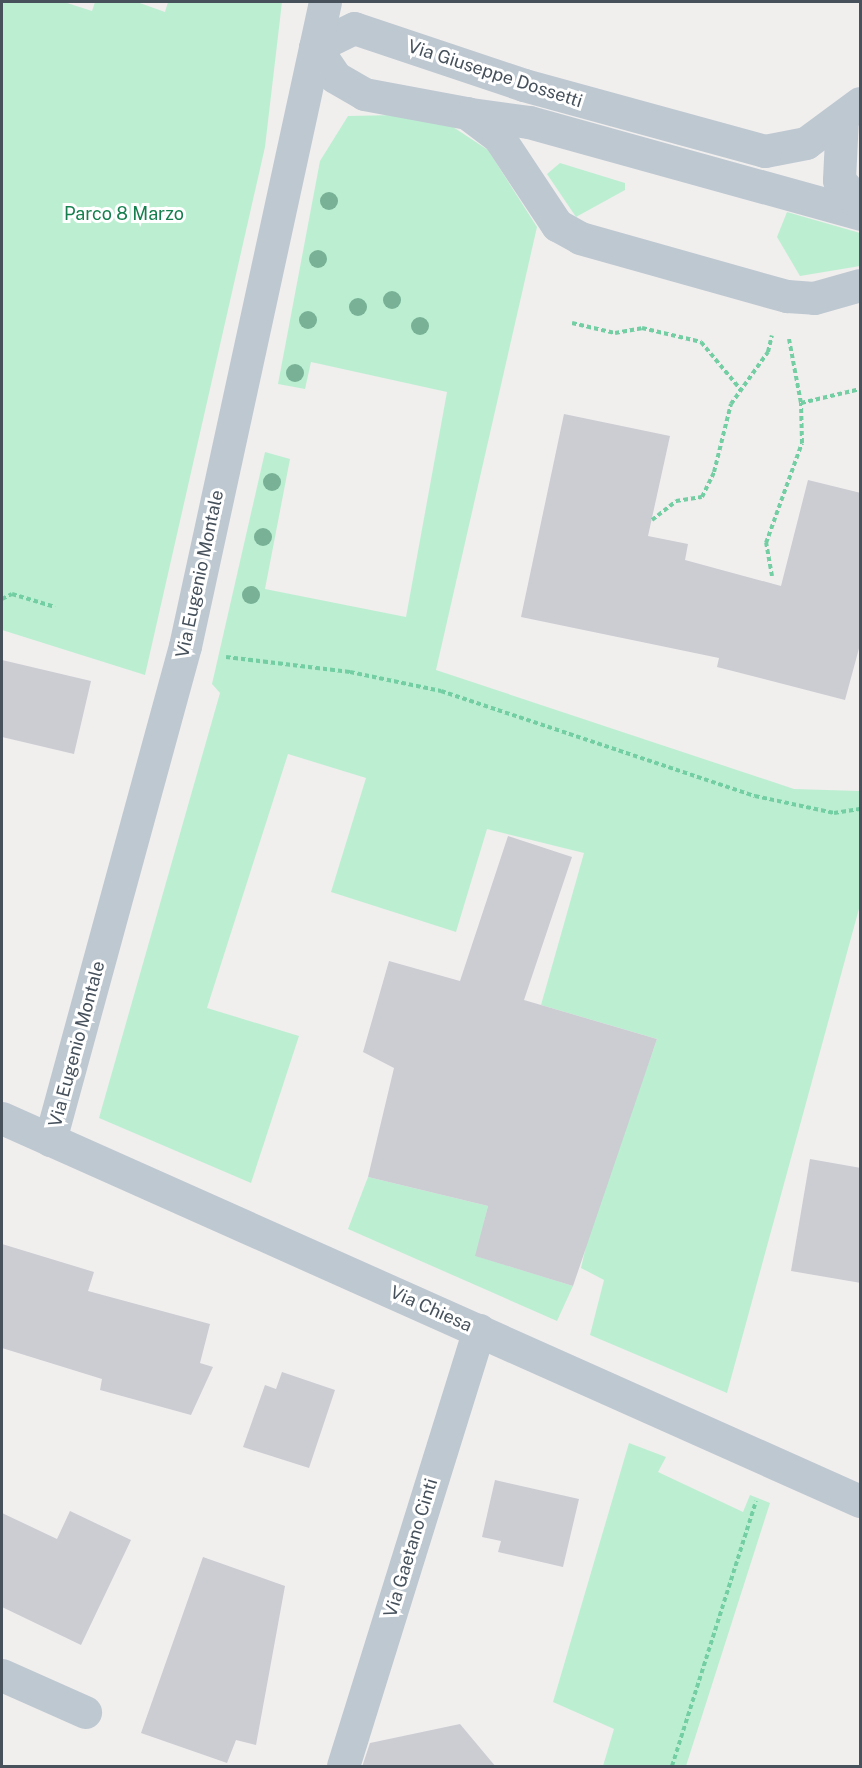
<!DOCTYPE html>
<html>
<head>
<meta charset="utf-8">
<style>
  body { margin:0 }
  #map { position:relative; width:862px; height:1768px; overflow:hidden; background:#f1eeee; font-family:"Public Sans",sans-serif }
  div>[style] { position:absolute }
  .green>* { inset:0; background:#bcefd2 }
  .building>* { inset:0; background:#cbcdd3 }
  .path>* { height:4px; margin-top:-2px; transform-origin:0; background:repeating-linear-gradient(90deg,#73cea4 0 4.5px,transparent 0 7.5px) }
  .minor>* { height:33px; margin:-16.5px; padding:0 16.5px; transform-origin:16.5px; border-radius:16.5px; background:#bec8d1 }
  .trees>* { width:18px; height:18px; margin:-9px; border-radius:50%; background:#78b196 }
  span { translate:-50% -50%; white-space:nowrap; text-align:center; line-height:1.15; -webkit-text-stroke:6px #fff; paint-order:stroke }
  .street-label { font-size:18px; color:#46515c }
  .park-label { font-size:18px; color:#157f4e }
  .frame { position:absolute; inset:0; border:3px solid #46515c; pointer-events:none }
</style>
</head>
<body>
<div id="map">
  <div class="green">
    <i style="clip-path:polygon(2px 2px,64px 2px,92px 11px,95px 2px,137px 2px,165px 12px,168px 2px,282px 2px,265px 147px,145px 675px,2px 630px)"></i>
    <i style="clip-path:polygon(397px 115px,453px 127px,488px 150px,537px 227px,436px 670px,794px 789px,860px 791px,860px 905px,727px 1393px,590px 1335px,604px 1280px,581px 1268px,589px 1233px,657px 1039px,541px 1005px,584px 853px,487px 829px,456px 932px,331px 892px,366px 778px,288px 754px,207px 1008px,299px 1036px,251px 1183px,99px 1118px,220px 693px,212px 684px,265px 452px,290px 459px,265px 589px,406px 617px,447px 392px,311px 362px,305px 389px,278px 384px,320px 161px,348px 116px)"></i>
    <i style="clip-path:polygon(560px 163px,625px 183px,625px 190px,576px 217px,547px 174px)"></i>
    <i style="clip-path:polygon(787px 212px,860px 233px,860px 266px,800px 276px,777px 237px)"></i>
    <i style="clip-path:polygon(368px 1177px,488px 1206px,476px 1256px,573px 1286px,557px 1321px,348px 1229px)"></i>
    <i style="clip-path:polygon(629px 1443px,666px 1457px,658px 1472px,743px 1512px,750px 1495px,770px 1503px,686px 1766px,603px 1766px,614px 1729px,553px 1702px)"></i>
  </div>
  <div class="building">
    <i style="clip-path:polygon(564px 414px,670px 436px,648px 536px,688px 544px,685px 560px,781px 586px,808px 480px,861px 493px,861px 641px,845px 700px,717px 667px,719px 658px,521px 617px)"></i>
    <i style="clip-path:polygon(2px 660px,91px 681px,74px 754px,2px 737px)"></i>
    <i style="clip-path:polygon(508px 836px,572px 857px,524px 1000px,657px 1039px,573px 1286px,475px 1256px,488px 1206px,368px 1177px,394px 1068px,363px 1052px,389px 961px,460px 981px)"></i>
    <i style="clip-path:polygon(810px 1159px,861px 1168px,861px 1283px,791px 1271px)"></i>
    <i style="clip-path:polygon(2px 1244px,94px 1272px,88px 1291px,210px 1324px,200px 1363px,213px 1367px,191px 1415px,100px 1390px,102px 1379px,2px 1348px)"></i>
    <i style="clip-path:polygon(282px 1372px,335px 1390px,309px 1468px,243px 1447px,265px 1385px,276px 1389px)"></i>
    <i style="clip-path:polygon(495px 1480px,579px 1499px,563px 1567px,498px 1552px,501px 1541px,482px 1537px)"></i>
    <i style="clip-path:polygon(70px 1511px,131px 1540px,81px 1645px,2px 1607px,2px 1513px,57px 1539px)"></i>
    <i style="clip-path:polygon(203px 1557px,285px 1586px,256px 1745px,236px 1740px,227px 1763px,141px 1733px)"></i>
    <i style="clip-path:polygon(460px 1724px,496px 1767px,362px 1767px,370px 1743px)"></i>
  </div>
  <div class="path">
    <i style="left:572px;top:323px;width:44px;rotate:13.1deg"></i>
    <i style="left:615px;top:333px;width:27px;rotate:-10deg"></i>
    <i style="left:642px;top:328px;width:61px;rotate:13.3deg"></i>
    <i style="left:701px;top:342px;width:62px;rotate:50.2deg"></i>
    <i style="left:789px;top:339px;width:65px;rotate:79.4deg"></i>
    <i style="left:801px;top:403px;width:61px;rotate:-13.3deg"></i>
    <i style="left:652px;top:520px;width:31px;rotate:-38deg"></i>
    <i style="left:676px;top:501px;width:26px;rotate:-9deg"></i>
    <i style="left:702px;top:497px;width:28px;rotate:-64deg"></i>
    <i style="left:714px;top:472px;width:70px;rotate:-76deg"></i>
    <i style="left:731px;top:404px;width:64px;rotate:-54.6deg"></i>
    <i style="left:768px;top:352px;width:17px;rotate:-77deg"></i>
    <i style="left:772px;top:576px;width:34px;rotate:-100deg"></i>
    <i style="left:766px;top:543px;width:106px;rotate:-70.2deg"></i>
    <i style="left:802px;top:443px;width:40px;rotate:-91.4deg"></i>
    <i style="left:2px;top:599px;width:11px;rotate:-27deg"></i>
    <i style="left:12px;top:594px;width:45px;rotate:16.8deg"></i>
    <i style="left:226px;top:657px;width:125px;rotate:6.9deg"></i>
    <i style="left:350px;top:672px;width:93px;rotate:11.8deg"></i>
    <i style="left:441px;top:691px;width:331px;rotate:18.5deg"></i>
    <i style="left:755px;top:796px;width:81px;rotate:12.1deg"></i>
    <i style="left:834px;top:813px;width:26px;rotate:-9deg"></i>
    <i style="left:672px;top:1766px;width:278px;rotate:-72.4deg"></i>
  </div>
  <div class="minor">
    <i style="left:860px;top:103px;width:67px;rotate:143.5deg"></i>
    <i style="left:806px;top:143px;width:42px;rotate:169deg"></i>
    <i style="left:765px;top:151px;width:250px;rotate:-164.7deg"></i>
    <i style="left:524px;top:85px;width:179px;rotate:-161.5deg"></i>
    <i style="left:354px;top:28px;width:43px;rotate:154deg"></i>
    <i style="left:315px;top:47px;width:36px;rotate:56deg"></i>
    <i style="left:335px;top:77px;width:34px;rotate:30deg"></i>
    <i style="left:364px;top:94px;width:105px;rotate:10.5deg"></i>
    <i style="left:467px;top:113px;width:39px;rotate:37deg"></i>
    <i style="left:498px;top:136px;width:107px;rotate:56.5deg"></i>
    <i style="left:557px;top:225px;width:26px;rotate:29deg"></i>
    <i style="left:580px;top:238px;width:215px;rotate:15.7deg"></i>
    <i style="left:787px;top:296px;width:27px;rotate:4deg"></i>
    <i style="left:814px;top:298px;width:48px;rotate:-15.8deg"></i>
    <i style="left:471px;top:114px;width:59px;rotate:7.9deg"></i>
    <i style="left:529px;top:122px;width:344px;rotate:15.5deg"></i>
    <i style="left:842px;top:118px;width:62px;rotate:92.8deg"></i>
    <i style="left:839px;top:180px;width:32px;rotate:49deg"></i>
    <i style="left:2px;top:1118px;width:940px;rotate:24.06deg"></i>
    <i style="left:50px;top:1140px;width:512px;rotate:-74.72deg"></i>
    <i style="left:185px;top:646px;width:659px;rotate:-77.74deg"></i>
    <i style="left:2px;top:1675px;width:91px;rotate:24deg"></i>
    <i style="left:343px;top:1766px;width:457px;rotate:-72.7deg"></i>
  </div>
  <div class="trees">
    <i style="left:329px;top:201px"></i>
    <i style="left:318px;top:259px"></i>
    <i style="left:392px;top:300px"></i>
    <i style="left:358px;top:307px"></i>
    <i style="left:308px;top:320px"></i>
    <i style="left:420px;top:326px"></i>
    <i style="left:295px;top:373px"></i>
    <i style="left:272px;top:482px"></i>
    <i style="left:263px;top:537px"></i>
    <i style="left:251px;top:595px"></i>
  </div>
  <div class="street-label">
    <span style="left:495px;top:74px;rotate:18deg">Via Giuseppe Dossetti</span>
    <span style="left:200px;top:574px;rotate:-78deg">Via Eugenio Montale</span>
    <span style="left:77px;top:1044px;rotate:-75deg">Via Eugenio Montale</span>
    <span style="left:431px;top:1309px;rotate:24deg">Via Chiesa</span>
    <span style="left:411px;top:1548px;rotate:-73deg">Via Gaetano Cinti</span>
  </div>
  <div class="park-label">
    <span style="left:124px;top:214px">Parco 8 Marzo</span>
  </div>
  <div class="frame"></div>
</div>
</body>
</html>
